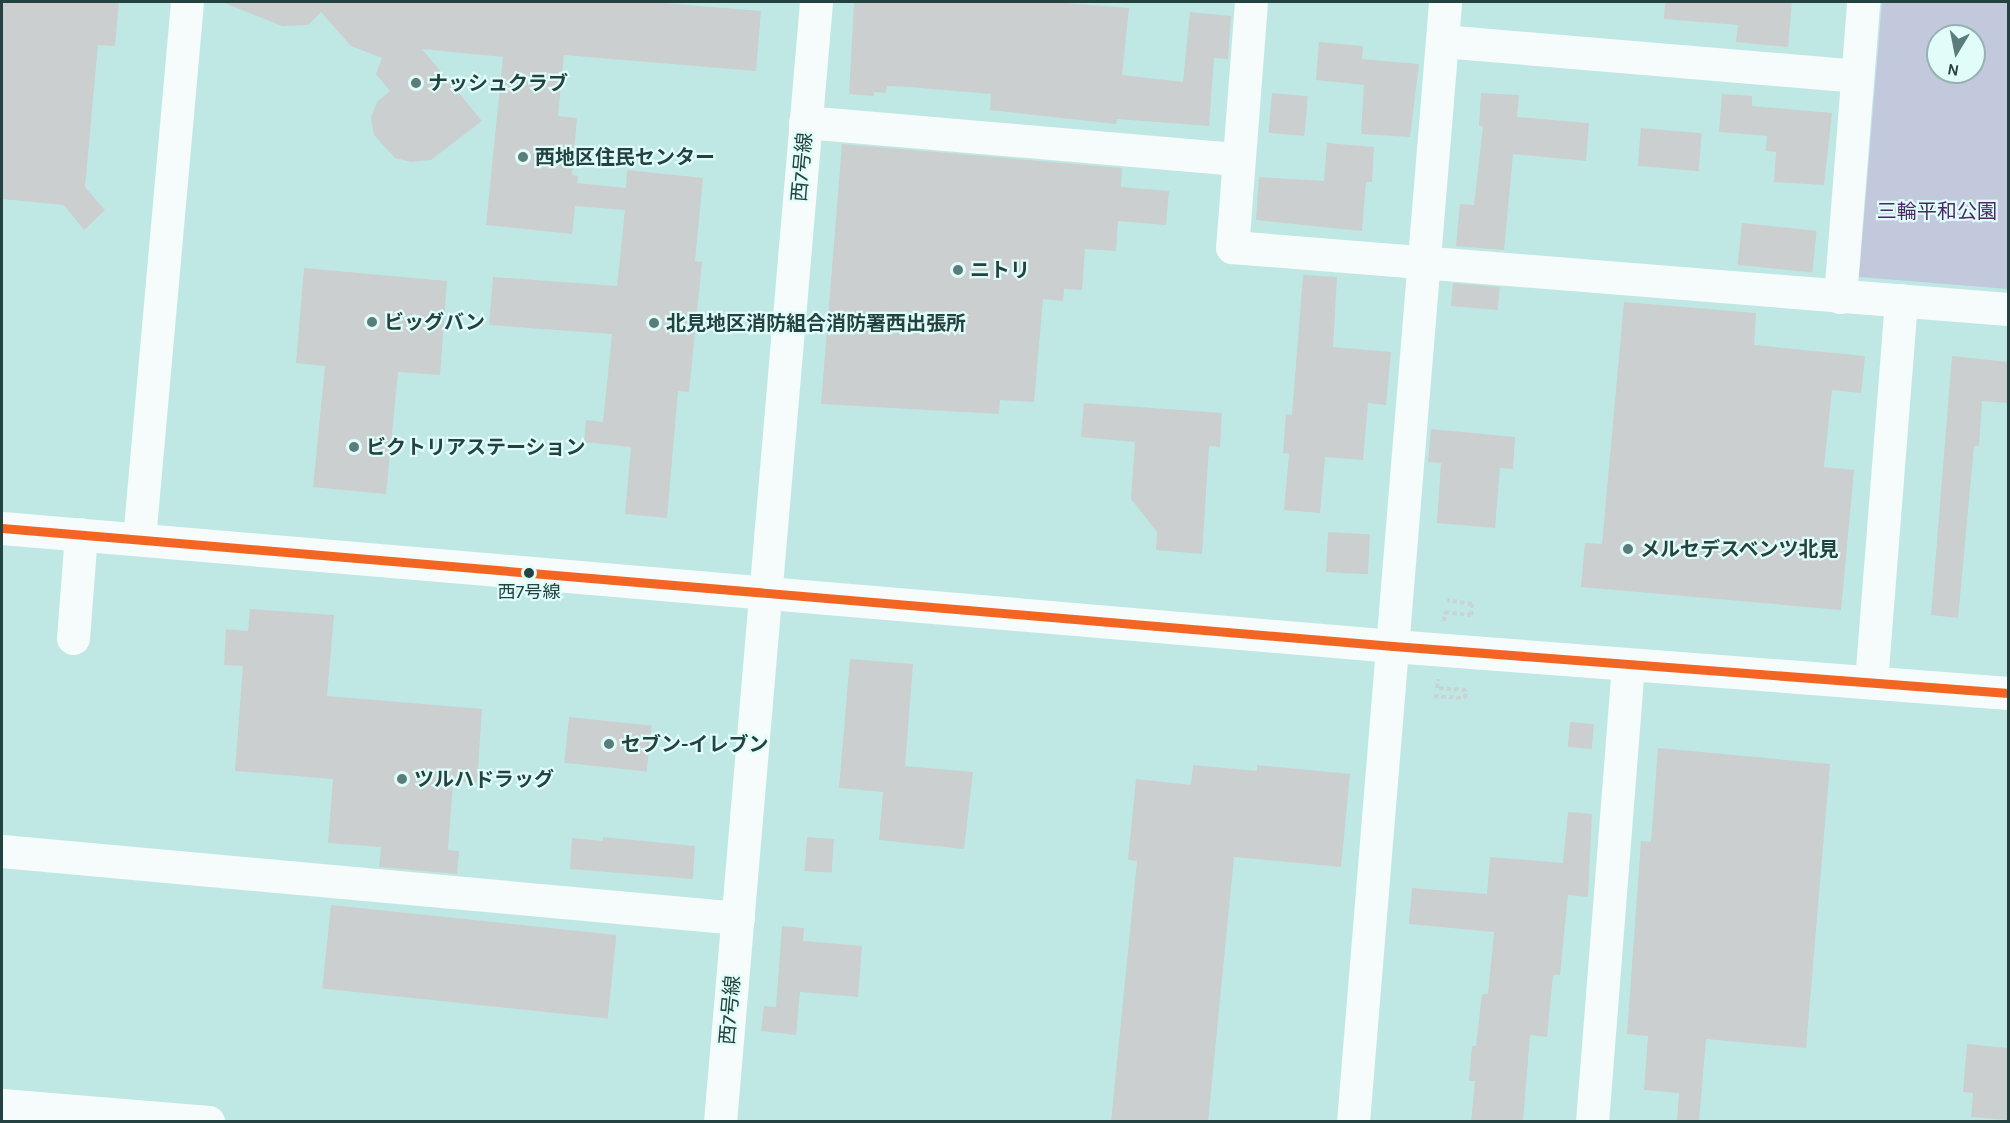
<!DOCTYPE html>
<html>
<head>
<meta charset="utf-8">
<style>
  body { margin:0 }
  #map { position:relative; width:2010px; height:1123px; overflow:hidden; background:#bfe8e5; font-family:Karla,"Noto Sans JP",sans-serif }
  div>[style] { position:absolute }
  .green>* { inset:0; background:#c3c9dd }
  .building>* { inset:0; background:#cbcfcf; transform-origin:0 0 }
  .path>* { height:4px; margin-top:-2px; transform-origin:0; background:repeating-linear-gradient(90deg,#c8d4d2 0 4.5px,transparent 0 7.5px) }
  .minor>* { height:33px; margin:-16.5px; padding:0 16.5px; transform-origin:16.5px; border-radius:16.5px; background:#f5fcfb }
  .highway>* { height:33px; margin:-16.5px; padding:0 16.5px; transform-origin:16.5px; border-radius:16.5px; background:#f5fcfb }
  .bus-1>* { height:9px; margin:-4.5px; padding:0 4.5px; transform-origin:4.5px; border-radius:4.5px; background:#f26522 }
  .dots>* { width:16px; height:16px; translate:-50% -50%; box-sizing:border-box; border:3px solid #e0fdfa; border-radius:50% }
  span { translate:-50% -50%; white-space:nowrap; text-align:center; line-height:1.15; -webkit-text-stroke:4.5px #e0fdfa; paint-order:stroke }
  .bus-label { font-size:18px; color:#234240 }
  .poi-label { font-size:20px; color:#234240; font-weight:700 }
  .left { translate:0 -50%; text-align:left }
  .street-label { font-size:20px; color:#234240 }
  .park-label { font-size:20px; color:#4f2468 }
  .frame { position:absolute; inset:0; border:3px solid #234240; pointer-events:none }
  .north { position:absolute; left:1926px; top:24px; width:60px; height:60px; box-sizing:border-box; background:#e0fdfa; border:2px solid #94b2b0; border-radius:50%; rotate:190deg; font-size:16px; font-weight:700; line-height:24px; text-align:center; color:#234240 }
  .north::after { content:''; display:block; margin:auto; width:21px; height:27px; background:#5a7c7a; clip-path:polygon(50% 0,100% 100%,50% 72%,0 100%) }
</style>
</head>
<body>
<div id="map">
  <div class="green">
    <i style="clip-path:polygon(evenodd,1882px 2px,2008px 2px,2008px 289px,1859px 277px,1882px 2px,1938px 36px,1974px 36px,1974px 72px,1938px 72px,1938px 36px)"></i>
  </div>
  <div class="building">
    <i style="clip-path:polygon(2px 2px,119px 2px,115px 46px,98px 45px,85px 187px,105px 210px,84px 230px,64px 205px,2px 199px)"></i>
    <i style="clip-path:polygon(222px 2px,651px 2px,761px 11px,756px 71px,564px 55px,558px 116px,577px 118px,572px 175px,578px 176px,577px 183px,626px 188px,627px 170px,703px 178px,695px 261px,702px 262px,689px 392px,678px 391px,667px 518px,625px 514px,631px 447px,584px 442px,586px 420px,603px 422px,612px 334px,489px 325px,493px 277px,617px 286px,625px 210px,575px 206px,572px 234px,486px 225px,503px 57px,422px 49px,482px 121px,431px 160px,411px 162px,395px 158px,374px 135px,371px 118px,377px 102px,390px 91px,376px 74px,382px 58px,351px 46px,321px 12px,308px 25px,282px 26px)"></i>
    <i style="clip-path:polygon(854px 2px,1053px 2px,1129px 8px,1122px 75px,1183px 82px,1190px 12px,1231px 16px,1228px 59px,1214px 58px,1209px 126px,1117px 119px,1116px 124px,990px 110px,991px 94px,909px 87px,887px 86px,886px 93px,874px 92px,874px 96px,849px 94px)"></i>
    <i style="clip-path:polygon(1665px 2px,1792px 2px,1788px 47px,1736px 42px,1738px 25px,1664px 19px)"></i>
    <i style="clip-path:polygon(1319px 42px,1363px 46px,1362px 59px,1419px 64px,1410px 137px,1361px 134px,1364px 85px,1316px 80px)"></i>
    <i style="left:1272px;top:93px;width:36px;height:40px;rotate:5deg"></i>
    <i style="clip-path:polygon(1481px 93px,1519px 95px,1517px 117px,1589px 123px,1586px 161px,1513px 154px,1504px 250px,1456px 246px,1460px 204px,1474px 205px,1483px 126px,1479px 126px)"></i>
    <i style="clip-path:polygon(1722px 94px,1752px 96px,1752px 106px,1832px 113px,1824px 185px,1774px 182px,1776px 152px,1766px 151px,1767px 136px,1719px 132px)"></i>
    <i style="left:1641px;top:128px;width:61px;height:38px;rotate:5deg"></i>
    <i style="clip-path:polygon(1327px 143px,1374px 147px,1372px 182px,1366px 182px,1362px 231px,1256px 220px,1259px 177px,1324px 181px)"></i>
    <i style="clip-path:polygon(842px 144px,1122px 168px,1121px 187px,1169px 191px,1166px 225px,1118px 221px,1116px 251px,1085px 249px,1082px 290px,1064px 289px,1063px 301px,1043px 299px,1034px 402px,1000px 400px,999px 414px,821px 404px)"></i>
    <i style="left:1742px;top:223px;width:75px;height:42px;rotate:6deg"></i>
    <i style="clip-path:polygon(304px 268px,447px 281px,440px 375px,398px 372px,386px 494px,313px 487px,325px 366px,296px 363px)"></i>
    <i style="clip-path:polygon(1303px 275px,1337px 277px,1333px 347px,1391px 352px,1386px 405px,1368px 403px,1363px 460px,1325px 457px,1320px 513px,1284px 510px,1289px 454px,1283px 453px,1286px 414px,1292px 415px)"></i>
    <i style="left:1453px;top:283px;width:47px;height:23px;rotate:5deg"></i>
    <i style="clip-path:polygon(1624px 302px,1756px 313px,1754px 345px,1865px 356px,1861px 393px,1832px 390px,1824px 467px,1854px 470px,1841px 610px,1581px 587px,1585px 543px,1602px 544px)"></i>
    <i style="clip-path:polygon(1952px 356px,2008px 362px,2008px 403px,1982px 401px,1979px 446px,1974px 446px,1958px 618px,1931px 615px)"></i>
    <i style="clip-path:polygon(1084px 403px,1222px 413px,1220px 447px,1209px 446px,1202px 554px,1156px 550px,1157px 532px,1131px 499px,1135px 442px,1081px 437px)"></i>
    <i style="clip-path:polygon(1431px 429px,1515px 437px,1513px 469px,1500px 468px,1495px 528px,1437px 523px,1441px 463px,1428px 462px)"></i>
    <i style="left:1328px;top:532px;width:42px;height:40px;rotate:3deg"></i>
    <i style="clip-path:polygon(250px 609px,334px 615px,327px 696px,482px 709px,477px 783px,453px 781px,448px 850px,459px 851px,457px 874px,379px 867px,381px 847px,328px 843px,333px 779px,235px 771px,243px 666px,224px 665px,226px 629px,248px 631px)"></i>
    <i style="clip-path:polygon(850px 659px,913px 664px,905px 766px,973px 772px,964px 849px,879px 840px,883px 792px,839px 788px)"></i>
    <i style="left:569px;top:717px;width:83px;height:46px;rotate:6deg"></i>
    <i style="left:1570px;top:722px;width:24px;height:25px;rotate:5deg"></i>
    <i style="clip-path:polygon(1658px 748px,1830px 764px,1806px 1048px,1706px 1039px,1699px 1122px,1677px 1122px,1679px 1093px,1644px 1090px,1648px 1036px,1627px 1034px,1641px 841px,1651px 842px)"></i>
    <i style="clip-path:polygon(1193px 765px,1257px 771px,1257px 765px,1350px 774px,1341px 867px,1234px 857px,1208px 1122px,1111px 1122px,1137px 861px,1128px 860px,1136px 779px,1191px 785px)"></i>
    <i style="clip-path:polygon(1568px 812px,1592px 814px,1588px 897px,1568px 895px,1560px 975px,1553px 975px,1547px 1037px,1530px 1035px,1523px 1122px,1471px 1122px,1475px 1081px,1469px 1081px,1472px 1046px,1476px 1046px,1482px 994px,1488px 994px,1494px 932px,1409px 924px,1412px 888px,1487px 894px,1490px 857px,1563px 863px)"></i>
    <i style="clip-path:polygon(603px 837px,695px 846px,693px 879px,570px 869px,572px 838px,603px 841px)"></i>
    <i style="left:807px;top:837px;width:27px;height:34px;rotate:4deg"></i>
    <i style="left:331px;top:905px;width:287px;height:84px;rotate:6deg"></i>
    <i style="clip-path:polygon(782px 926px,804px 928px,803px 941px,862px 946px,858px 997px,800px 992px,796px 1035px,761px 1031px,764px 1006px,776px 1007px)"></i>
    <i style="clip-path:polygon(1967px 1044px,2008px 1048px,2008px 1120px,1971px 1117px,1973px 1093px,1963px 1092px)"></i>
  </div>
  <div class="path">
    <i style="left:1444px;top:621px;width:9px;rotate:-84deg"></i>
    <i style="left:1445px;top:612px;width:26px;rotate:7deg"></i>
    <i style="left:1471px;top:615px;width:11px;rotate:-85deg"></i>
    <i style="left:1472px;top:604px;width:25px;rotate:-171deg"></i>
    <i style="left:1434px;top:696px;width:31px;rotate:4deg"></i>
    <i style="left:1465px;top:698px;width:8px;rotate:-83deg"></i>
    <i style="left:1466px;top:690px;width:29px;rotate:-176deg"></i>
    <i style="left:1437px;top:688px;width:9px;rotate:-84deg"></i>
  </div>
  <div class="minor">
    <i style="left:1251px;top:2px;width:246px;rotate:94.4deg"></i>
    <i style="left:1232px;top:247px;width:778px;rotate:4.57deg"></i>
    <i style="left:1442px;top:41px;width:415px;rotate:4.8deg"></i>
    <i style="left:805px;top:122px;width:434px;rotate:4.9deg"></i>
    <i style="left:1840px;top:297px;width:296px;rotate:-85.5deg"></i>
    <i style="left:139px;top:539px;width:539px;rotate:-84.89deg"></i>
    <i style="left:73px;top:638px;width:104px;rotate:-85.6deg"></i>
    <i style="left:1871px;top:682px;width:383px;rotate:-85.5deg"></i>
    <i style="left:2px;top:851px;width:739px;rotate:5.2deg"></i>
    <i style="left:2px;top:1105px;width:207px;rotate:4.7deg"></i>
    <i style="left:720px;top:1122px;width:1124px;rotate:-85.1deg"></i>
    <i style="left:1353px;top:1122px;width:1124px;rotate:-85.3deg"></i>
    <i style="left:1592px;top:1122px;width:458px;rotate:-85.5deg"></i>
  </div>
  <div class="highway">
    <i style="left:2px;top:528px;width:1396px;rotate:4.85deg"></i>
    <i style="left:1393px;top:646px;width:617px;rotate:4.37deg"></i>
  </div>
  <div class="bus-1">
    <i style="left:2px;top:528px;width:1396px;rotate:4.85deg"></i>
    <i style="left:1393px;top:646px;width:617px;rotate:4.37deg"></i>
  </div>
  <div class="dots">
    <i style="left:416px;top:83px;background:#5a7c7a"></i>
    <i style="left:523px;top:157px;background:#5a7c7a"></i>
    <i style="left:958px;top:270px;background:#5a7c7a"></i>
    <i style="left:372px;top:322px;background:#5a7c7a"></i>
    <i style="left:654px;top:323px;background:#5a7c7a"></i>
    <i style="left:354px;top:447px;background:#5a7c7a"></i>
    <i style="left:1628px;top:549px;background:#5a7c7a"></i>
    <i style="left:529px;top:573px;background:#234240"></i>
    <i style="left:609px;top:744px;background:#5a7c7a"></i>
    <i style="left:402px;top:779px;background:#5a7c7a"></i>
  </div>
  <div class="bus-label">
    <span style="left:529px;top:592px">西7号線</span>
  </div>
  <div class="poi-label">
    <span class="left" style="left:428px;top:83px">ナッシュクラブ</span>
    <span class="left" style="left:535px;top:157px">西地区住民センター</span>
    <span class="left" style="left:970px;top:270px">ニトリ</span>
    <span class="left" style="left:384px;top:322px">ビッグバン</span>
    <span class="left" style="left:666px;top:323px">北見地区消防組合消防署西出張所</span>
    <span class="left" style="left:366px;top:447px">ビクトリアステーション</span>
    <span class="left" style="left:1640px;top:549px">メルセデスベンツ北見</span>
    <span class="left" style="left:621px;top:744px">セブン-イレブン</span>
    <span class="left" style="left:414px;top:779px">ツルハドラッグ</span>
  </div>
  <div class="street-label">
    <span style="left:802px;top:167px;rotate:-85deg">西7号線</span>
    <span style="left:730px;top:1010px;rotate:-85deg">西7号線</span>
  </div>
  <div class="park-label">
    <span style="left:1937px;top:211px">三輪平和公園</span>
  </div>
  <div class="frame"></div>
  <div class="north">N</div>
</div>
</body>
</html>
